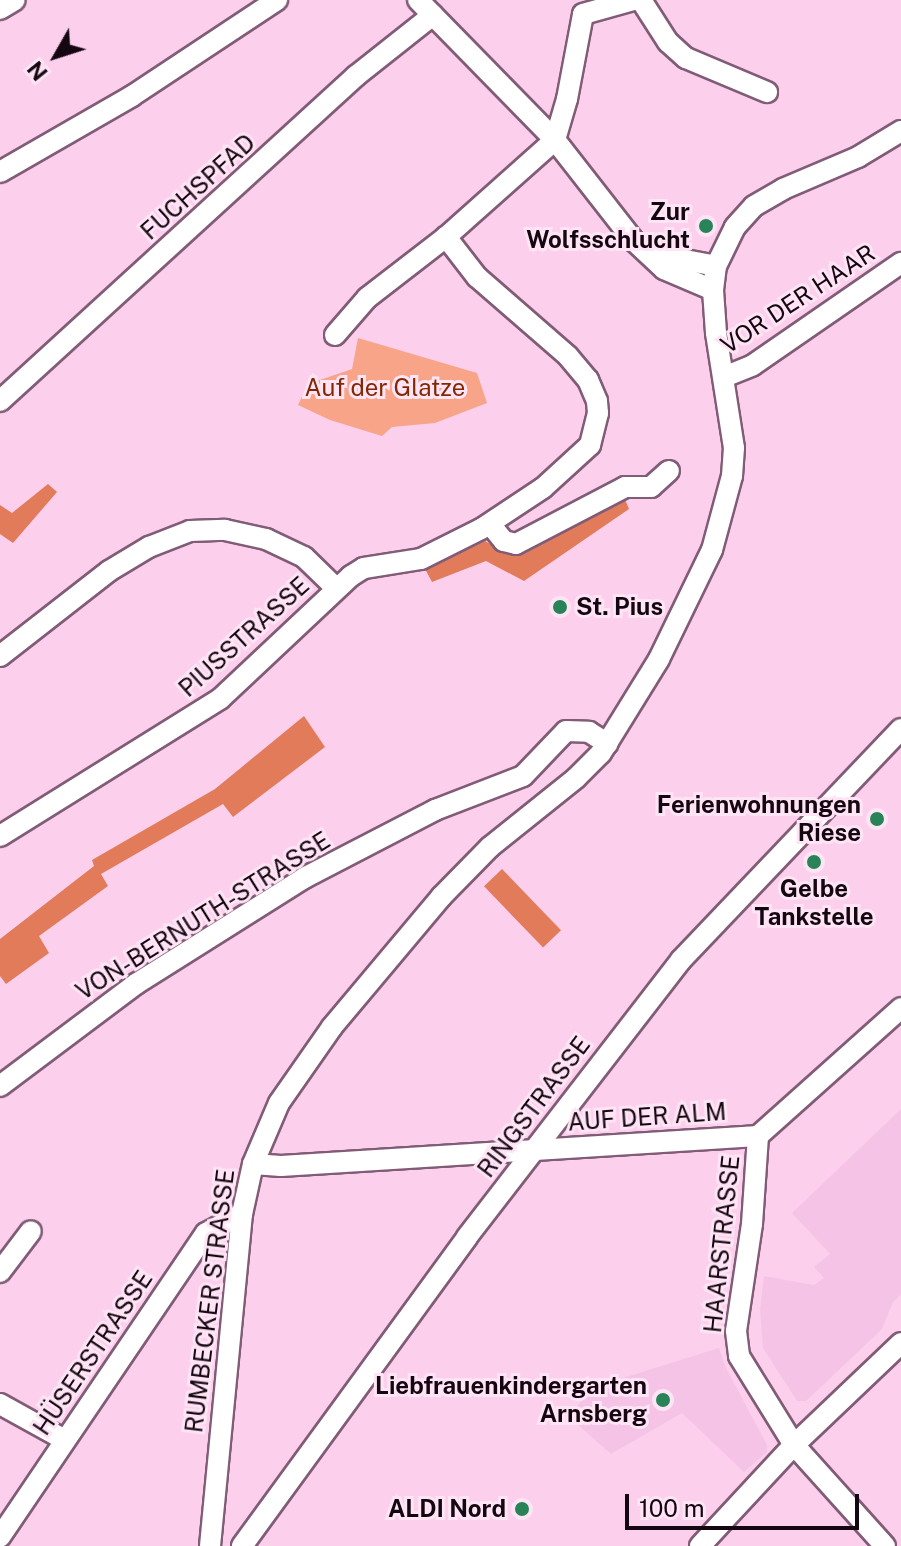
<!DOCTYPE html>
<html>
<head>
<meta charset="utf-8">
<style>
  body { margin:0 }
  #map { position:relative; width:901px; height:1546px; overflow:hidden; background:#fcd0ed; font-family:"Public Sans",sans-serif }
  div>[style] { position:absolute }
  .built>* { inset:0; background:#f5c3e5 }
  .green>* { inset:0; background:#f8a489 }
  .forest>* { inset:0; background:#e27b5a; transform-origin:0 0 }
  .roads { filter:drop-shadow(2px 0 #815c76) drop-shadow(-2px 0 #815c76) drop-shadow(0 2px #815c76) drop-shadow(0 -2px #815c76) }
  .minor>* { height:20px; margin:-10px; padding:0 10px; transform-origin:10px; border-radius:10px; background:#fff }
  .dots>* { width:22px; height:22px; translate:-50% -50%; box-sizing:border-box; border:4px solid #fee4f5; border-radius:50% }
  span { translate:-50% -50%; white-space:nowrap; text-align:center; line-height:1.15; -webkit-text-stroke:6px #fee4f5; paint-order:stroke }
  .street-label { font-size:24px; color:#150711 }
  .poi-label { font-size:24px; color:#150711; font-weight:700 }
  .right { translate:-100% -50%; text-align:right }
  .left { translate:0 -50%; text-align:left }
  .park-label { font-size:24px; color:#832701 }
  .north { position:absolute; left:16px; top:16px; width:80px; height:80px; -webkit-text-stroke:6px #fee4f5; paint-order:stroke; rotate:231deg; font-size:22px; font-weight:700; line-height:32px; text-align:center; color:#150711 }
  .north::after { content:''; display:block; margin:auto; width:28px; height:36px; background:#150711; clip-path:polygon(50% 0,100% 100%,50% 72%,0 100%) }
  .scale { position:absolute; left:625px; top:1494px; width:234px; height:36px; box-sizing:border-box; border:4px solid #150711; border-top:0; padding-left:10px; font-size:24px; line-height:28px; white-space:nowrap; color:#150711; -webkit-text-stroke:6px #fee4f5; paint-order:stroke }
</style>
</head>
<body>
<div id="map">
  <div class="built">
    <i style="clip-path:polygon(901px 1109px,901px 1294px,893px 1302px,882px 1329px,806px 1401px,797px 1401px,763px 1348px,760px 1310px,764px 1276px,814px 1285px,824px 1278px,814px 1267px,830px 1254px,792px 1213px)"></i>
    <i style="clip-path:polygon(719px 1348px,725px 1366px,767px 1445px,767px 1452px,744px 1472px,682px 1413px,611px 1454px,568px 1416px,594px 1387px)"></i>
  </div>
  <div class="green">
    <i style="clip-path:polygon(358px 338px,477px 373px,487px 403px,435px 423px,392px 427px,382px 436px,330px 420px,298px 405px,308px 384px,352px 369px)"></i>
  </div>
  <div class="forest">
    <i style="clip-path:polygon(48px 484px,57px 492px,13px 543px,0 534px,0 505px,12px 513px)"></i>
    <i style="clip-path:polygon(624px 497px,629px 509px,524px 581px,486px 561px,432px 582px,425px 569px,485px 541px,506px 553px,523px 552px)"></i>
    <i style="clip-path:polygon(304px 716px,325px 747px,233px 817px,223px 804px,101px 874px,108px 886px,39px 936px,49px 953px,6px 984px,0 976px,0 939px,94px 866px,92px 860px,215px 789px)"></i>
    <i style="left:502px;top:869px;width:85px;height:25px;rotate:46deg"></i>
  </div>
  <div class="roads">
    <div class="minor">
      <i style="left:418px;top:0;width:196px;rotate:45.6deg"></i>
      <i style="left:555px;top:140px;width:128px;rotate:52deg"></i>
      <i style="left:634px;top:241px;width:41px;rotate:43deg"></i>
      <i style="left:664px;top:269px;width:53px;rotate:23.2deg"></i>
      <i style="left:641px;top:0;width:50px;rotate:57.3deg"></i>
      <i style="left:668px;top:42px;width:24px;rotate:42deg"></i>
      <i style="left:686px;top:58px;width:88px;rotate:22.8deg"></i>
      <i style="left:0;top:9px;width:17px;rotate:-31deg"></i>
      <i style="left:555px;top:140px;width:43px;rotate:-73.7deg"></i>
      <i style="left:567px;top:99px;width:86px;rotate:-79.3deg"></i>
      <i style="left:583px;top:14px;width:52px;rotate:-15.6deg"></i>
      <i style="left:0;top:172px;width:152px;rotate:-29.9deg"></i>
      <i style="left:132px;top:96px;width:174px;rotate:-33.5deg"></i>
      <i style="left:648px;top:253px;width:69px;rotate:10.8deg"></i>
      <i style="left:335px;top:335px;width:49px;rotate:-49.1deg"></i>
      <i style="left:367px;top:298px;width:100px;rotate:-37.7deg"></i>
      <i style="left:446px;top:237px;width:146px;rotate:-41.7deg"></i>
      <i style="left:724px;top:377px;width:31px;rotate:-22deg"></i>
      <i style="left:753px;top:365px;width:180px;rotate:-34.6deg"></i>
      <i style="left:0;top:401px;width:482px;rotate:-42.4deg"></i>
      <i style="left:356px;top:76px;width:98px;rotate:-38.4deg"></i>
      <i style="left:490px;top:524px;width:22px;rotate:51deg"></i>
      <i style="left:504px;top:541px;width:12px;rotate:14deg"></i>
      <i style="left:516px;top:544px;width:123px;rotate:-27.6deg"></i>
      <i style="left:625px;top:487px;width:26px"></i>
      <i style="left:651px;top:487px;width:24px;rotate:-42deg"></i>
      <i style="left:0;top:656px;width:138px;rotate:-37.9deg"></i>
      <i style="left:109px;top:571px;width:47px;rotate:-31deg"></i>
      <i style="left:149px;top:547px;width:44px;rotate:-21.3deg"></i>
      <i style="left:190px;top:531px;width:35px;rotate:-2deg"></i>
      <i style="left:225px;top:530px;width:42px;rotate:12.4deg"></i>
      <i style="left:266px;top:539px;width:42px;rotate:25.3deg"></i>
      <i style="left:304px;top:557px;width:45px;rotate:44.1deg"></i>
      <i style="left:0;top:836px;width:259px;rotate:-31.9deg"></i>
      <i style="left:220px;top:699px;width:180px;rotate:-43.2deg"></i>
      <i style="left:351px;top:576px;width:15px;rotate:-32deg"></i>
      <i style="left:364px;top:568px;width:58px;rotate:-9deg"></i>
      <i style="left:421px;top:559px;width:67px;rotate:-26.6deg"></i>
      <i style="left:481px;top:529px;width:74px;rotate:-33.5deg"></i>
      <i style="left:543px;top:488px;width:64px;rotate:-42.5deg"></i>
      <i style="left:590px;top:445px;width:33px;rotate:-76deg"></i>
      <i style="left:598px;top:413px;width:12px;rotate:-95deg"></i>
      <i style="left:597px;top:401px;width:23px;rotate:-113deg"></i>
      <i style="left:588px;top:380px;width:31px;rotate:-130deg"></i>
      <i style="left:568px;top:356px;width:121px;rotate:-139deg"></i>
      <i style="left:477px;top:277px;width:51px;rotate:-127.8deg"></i>
      <i style="left:0;top:1086px;width:170px;rotate:-36.9deg"></i>
      <i style="left:136px;top:984px;width:199px;rotate:-32.2deg"></i>
      <i style="left:304px;top:878px;width:148px;rotate:-27.4deg"></i>
      <i style="left:435px;top:810px;width:94px;rotate:-21.1deg"></i>
      <i style="left:523px;top:776px;width:62px;rotate:-46.3deg"></i>
      <i style="left:566px;top:731px;width:23px;rotate:2deg"></i>
      <i style="left:589px;top:732px;width:22px;rotate:32deg"></i>
      <i style="left:758px;top:1136px;width:88px;rotate:93.9deg"></i>
      <i style="left:752px;top:1224px;width:108px;rotate:98.5deg"></i>
      <i style="left:736px;top:1331px;width:25px;rotate:83deg"></i>
      <i style="left:739px;top:1356px;width:105px;rotate:58.3deg"></i>
      <i style="left:794px;top:1445px;width:136px;rotate:48deg"></i>
      <i style="left:253px;top:1164px;width:28px;rotate:4deg"></i>
      <i style="left:281px;top:1166px;width:478px;rotate:-3.6deg"></i>
      <i style="left:758px;top:1136px;width:192px;rotate:-41.8deg"></i>
      <i style="left:0;top:1272px;width:51px;rotate:-52.9deg"></i>
      <i style="left:0;top:1404px;width:74px;rotate:29deg"></i>
      <i style="left:0;top:1537px;width:367px;rotate:-55.9deg"></i>
      <i style="left:206px;top:1233px;width:41px;rotate:-27.8deg"></i>
      <i style="left:210px;top:1546px;width:334px;rotate:-84.5deg"></i>
      <i style="left:242px;top:1214px;width:51px;rotate:-77.6deg"></i>
      <i style="left:253px;top:1164px;width:66px;rotate:-66.9deg"></i>
      <i style="left:279px;top:1103px;width:93px;rotate:-55.1deg"></i>
      <i style="left:332px;top:1027px;width:170px;rotate:-50deg"></i>
      <i style="left:441px;top:897px;width:70px;rotate:-45.6deg"></i>
      <i style="left:490px;top:847px;width:110px;rotate:-38.7deg"></i>
      <i style="left:576px;top:778px;width:35px;rotate:-45deg"></i>
      <i style="left:601px;top:753px;width:110px;rotate:-58.3deg"></i>
      <i style="left:659px;top:659px;width:121px;rotate:-64.1deg"></i>
      <i style="left:712px;top:550px;width:77px;rotate:-74.9deg"></i>
      <i style="left:732px;top:476px;width:28px;rotate:-86deg"></i>
      <i style="left:734px;top:448px;width:116px;rotate:-98.9deg"></i>
      <i style="left:716px;top:333px;width:43px;rotate:-94deg"></i>
      <i style="left:713px;top:290px;width:24px;rotate:-83deg"></i>
      <i style="left:716px;top:266px;width:43px;rotate:-64deg"></i>
      <i style="left:735px;top:227px;width:28px;rotate:-48deg"></i>
      <i style="left:754px;top:206px;width:34px;rotate:-30deg"></i>
      <i style="left:783px;top:189px;width:82px;rotate:-23.1deg"></i>
      <i style="left:858px;top:157px;width:50px;rotate:-31.2deg"></i>
      <i style="left:242px;top:1546px;width:382px;rotate:-53.9deg"></i>
      <i style="left:467px;top:1237px;width:350px;rotate:-52.3deg"></i>
      <i style="left:681px;top:960px;width:319px;rotate:-46.4deg"></i>
      <i style="left:700px;top:1546px;width:138px;rotate:-47.1deg"></i>
      <i style="left:794px;top:1445px;width:148px;rotate:-43.6deg"></i>
    </div>
  </div>
  <div class="dots">
    <i style="left:706px;top:226px;background:#298358"></i>
    <i style="left:560px;top:607px;background:#298358"></i>
    <i style="left:877px;top:819px;background:#298358"></i>
    <i style="left:814px;top:862px;background:#298358"></i>
    <i style="left:663px;top:1400px;background:#298358"></i>
    <i style="left:522px;top:1509px;background:#298358"></i>
  </div>
  <div class="street-label">
    <span style="left:198px;top:187px;rotate:-42deg">FUCHSPFAD</span>
    <span style="left:798px;top:299px;rotate:-33deg">VOR DER HAAR</span>
    <span style="left:244px;top:637px;rotate:-42deg">PIUSSTRASSE</span>
    <span style="left:203px;top:916px;rotate:-32deg">VON-BERNUTH-STRASSE</span>
    <span style="left:534px;top:1107px;rotate:-53deg">RINGSTRASSE</span>
    <span style="left:647px;top:1117px;rotate:-4deg">AUF DER ALM</span>
    <span style="left:722px;top:1244px;rotate:-84deg">HAARSTRASSE</span>
    <span style="left:210px;top:1301px;rotate:-83deg">RUMBECKER STRASSE</span>
    <span style="left:93px;top:1353px;rotate:-56deg">HÜSERSTRASSE</span>
  </div>
  <div class="poi-label">
    <span class="right" style="left:690px;top:226px">Zur<br>Wolfsschlucht</span>
    <span class="left" style="left:576px;top:607px">St. Pius</span>
    <span class="right" style="left:861px;top:819px">Ferienwohnungen<br>Riese</span>
    <span style="left:814px;top:903px">Gelbe<br>Tankstelle</span>
    <span class="right" style="left:647px;top:1400px">Liebfrauenkindergarten<br>Arnsberg</span>
    <span class="right" style="left:506px;top:1509px">ALDI Nord</span>
  </div>
  <div class="park-label">
    <span style="left:385px;top:388px">Auf der Glatze</span>
  </div>
  <div class="north">N</div>
  <div class="scale">100 m</div>
</div>
</body>
</html>
